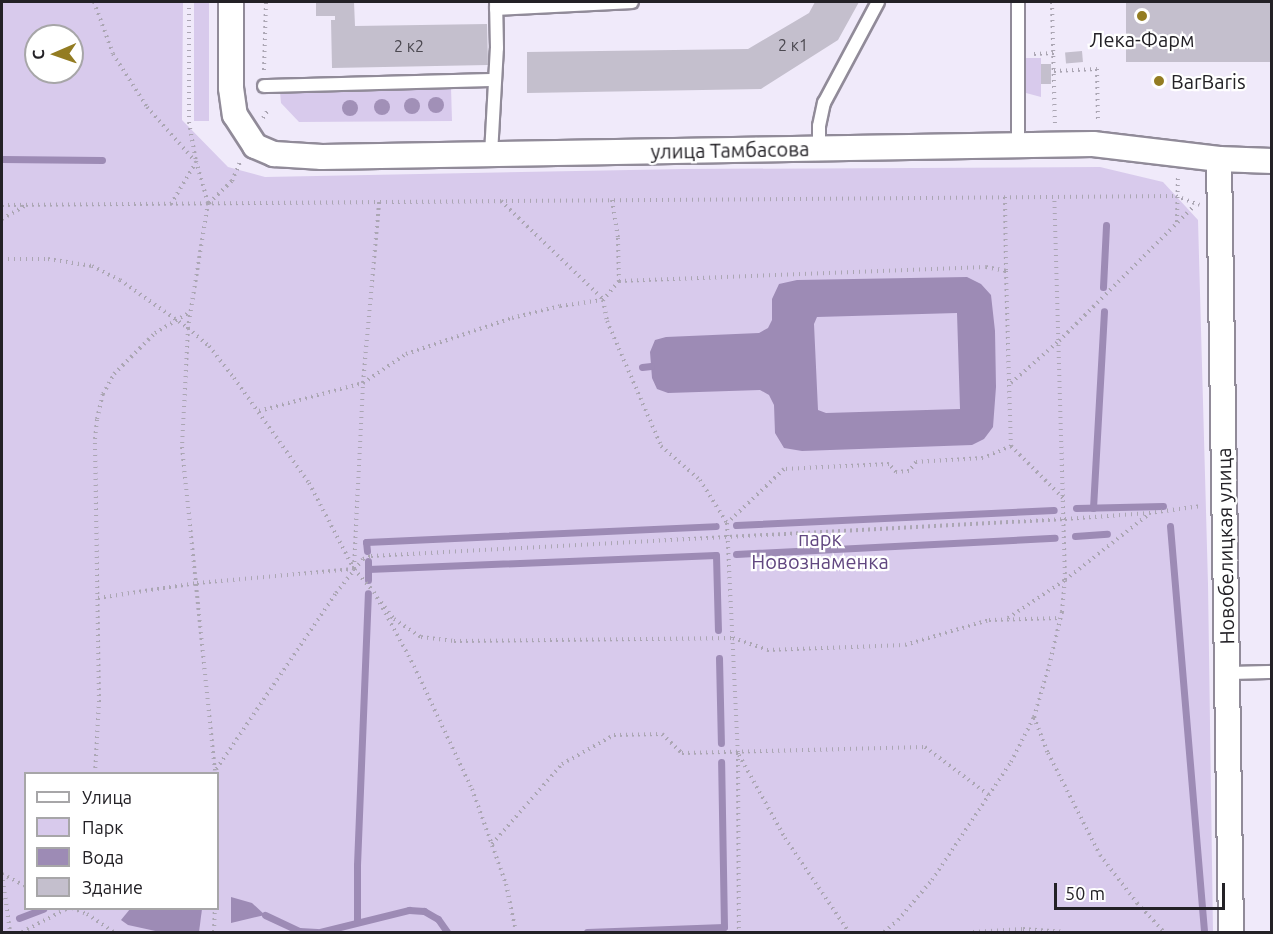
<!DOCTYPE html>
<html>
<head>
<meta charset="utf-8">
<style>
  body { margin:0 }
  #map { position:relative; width:1273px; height:934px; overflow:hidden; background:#f0eafa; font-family:Ubuntu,sans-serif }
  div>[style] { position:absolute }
  .green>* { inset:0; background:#d8caec; transform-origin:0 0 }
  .water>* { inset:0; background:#9d8bb5 }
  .stream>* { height:7px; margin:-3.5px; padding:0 3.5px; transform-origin:3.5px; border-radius:3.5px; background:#9d8bb5 }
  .building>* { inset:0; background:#c4bfcd; transform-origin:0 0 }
  .path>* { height:4px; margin-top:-2px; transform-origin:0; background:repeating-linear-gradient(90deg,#aba6b3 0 1.5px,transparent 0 6px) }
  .roads { filter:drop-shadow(2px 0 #918b99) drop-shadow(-2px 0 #918b99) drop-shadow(0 2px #918b99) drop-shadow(0 -2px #918b99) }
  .service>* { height:12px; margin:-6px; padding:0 6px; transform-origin:6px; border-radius:6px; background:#fff }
  .minor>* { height:24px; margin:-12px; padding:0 12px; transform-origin:12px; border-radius:12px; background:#fff }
  .trees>* { width:16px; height:16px; margin:-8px; border-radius:50%; background:#a190b7 }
  .dots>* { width:16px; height:16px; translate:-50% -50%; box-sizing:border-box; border:3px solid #fff; border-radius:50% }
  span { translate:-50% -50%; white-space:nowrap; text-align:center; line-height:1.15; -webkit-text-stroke:4.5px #fff; paint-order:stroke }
  .number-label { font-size:16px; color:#4b4850 }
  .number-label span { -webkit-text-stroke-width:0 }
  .poi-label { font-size:20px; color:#232126 }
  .left { translate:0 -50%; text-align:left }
  .street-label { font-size:20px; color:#232126 }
  .park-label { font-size:20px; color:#614780 }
  .frame { position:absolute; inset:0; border:3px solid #232126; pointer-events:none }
  .legend { position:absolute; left:24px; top:772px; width:195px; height:138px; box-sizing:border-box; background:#fff; border:2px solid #a7a6a8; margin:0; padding:8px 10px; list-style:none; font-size:18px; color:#232126 }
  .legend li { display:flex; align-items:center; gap:12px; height:30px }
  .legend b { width:30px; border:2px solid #a7a6a8 }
  .north { position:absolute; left:24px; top:24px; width:60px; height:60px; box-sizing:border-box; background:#fff; border:2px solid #a7a6a8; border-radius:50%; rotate:268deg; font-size:16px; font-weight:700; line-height:24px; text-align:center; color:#232126 }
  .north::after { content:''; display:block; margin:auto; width:21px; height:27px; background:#937c22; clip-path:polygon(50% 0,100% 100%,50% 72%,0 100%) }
  .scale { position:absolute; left:1054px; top:883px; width:171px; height:27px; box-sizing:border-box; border:3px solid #232126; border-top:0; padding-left:8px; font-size:18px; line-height:21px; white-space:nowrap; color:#232126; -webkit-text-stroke:4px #fff; paint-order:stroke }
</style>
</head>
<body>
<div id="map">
  <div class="green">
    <i style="clip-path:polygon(evenodd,2px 2px,183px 2px,182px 120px,228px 167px,265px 177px,684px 169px,1100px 167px,1163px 182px,1198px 220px,1208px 584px,1213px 932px,2px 932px,2px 2px,36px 36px,72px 36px,72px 72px,36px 72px,36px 36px,2px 2px,26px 774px,218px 774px,218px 908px,26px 908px,26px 774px)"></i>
    <i style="left:194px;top:2px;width:15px;height:119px"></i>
    <i style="clip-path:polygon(1025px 58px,1041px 58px,1041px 97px,1026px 93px)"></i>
    <i style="clip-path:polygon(451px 87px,452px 121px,299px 122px,281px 103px,280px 92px)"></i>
  </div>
  <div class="water">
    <i style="clip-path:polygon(evenodd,967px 277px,981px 284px,991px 295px,995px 331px,996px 387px,993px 427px,984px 439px,972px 445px,802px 451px,784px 448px,775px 433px,774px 405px,769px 395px,760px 390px,668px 393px,657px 389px,652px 378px,650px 352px,655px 340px,666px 337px,759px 333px,768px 328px,772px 320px,772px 299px,779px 284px,797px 280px,967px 277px,957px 313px,960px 409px,826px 413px,818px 410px,814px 324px,817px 317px,957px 313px)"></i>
    <i style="clip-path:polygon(231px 897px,252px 903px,265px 915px,231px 923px)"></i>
    <i style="clip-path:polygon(130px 909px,202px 909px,199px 932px,160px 932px,128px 925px,121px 920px)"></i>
  </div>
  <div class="stream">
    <i style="left:2px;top:159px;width:100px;rotate:0.6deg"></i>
    <i style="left:1103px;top:287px;width:62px;rotate:-87.2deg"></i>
    <i style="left:642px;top:367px;width:9px;rotate:-6deg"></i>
    <i style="left:1076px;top:508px;width:87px;rotate:-1.3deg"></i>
    <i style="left:1093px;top:508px;width:197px;rotate:-86.8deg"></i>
    <i style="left:736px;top:525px;width:318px;rotate:-2.7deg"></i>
    <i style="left:1170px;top:526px;width:407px;rotate:85.2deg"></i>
    <i style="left:1075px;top:536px;width:32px;rotate:-4deg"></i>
    <i style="left:367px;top:551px;width:9px;rotate:-96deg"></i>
    <i style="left:366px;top:542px;width:350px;rotate:-2.6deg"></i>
    <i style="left:736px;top:554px;width:319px;rotate:-2.9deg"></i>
    <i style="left:368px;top:561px;width:19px;rotate:90deg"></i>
    <i style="left:368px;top:569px;width:348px;rotate:-2.3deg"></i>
    <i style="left:716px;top:555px;width:75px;rotate:88.5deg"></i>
    <i style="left:719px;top:658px;width:85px;rotate:88.7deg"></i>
    <i style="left:265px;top:915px;width:38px;rotate:25deg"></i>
    <i style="left:299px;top:931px;width:18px;rotate:3deg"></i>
    <i style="left:19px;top:918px;width:26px;rotate:-21deg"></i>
    <i style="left:357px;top:922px;width:57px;rotate:-90deg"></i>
    <i style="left:357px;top:865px;width:272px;rotate:-87.7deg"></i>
    <i style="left:320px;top:932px;width:92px;rotate:-13.9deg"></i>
    <i style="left:409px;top:910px;width:15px;rotate:4deg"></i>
    <i style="left:424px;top:911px;width:16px;rotate:30deg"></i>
    <i style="left:438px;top:919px;width:16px;rotate:55deg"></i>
    <i style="left:587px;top:932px;width:137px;rotate:-2.1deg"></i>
    <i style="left:724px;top:927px;width:165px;rotate:-91deg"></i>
  </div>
  <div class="building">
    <i style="clip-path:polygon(316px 2px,354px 2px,355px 26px,487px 24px,488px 65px,332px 68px,331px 20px,335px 20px,335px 16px,316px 16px)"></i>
    <i style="clip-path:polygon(815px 2px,859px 2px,838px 40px,761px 89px,527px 93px,527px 52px,748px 49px,809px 13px)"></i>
    <i style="left:1126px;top:2px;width:146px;height:60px"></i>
    <i style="left:1082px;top:51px;width:11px;height:17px;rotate:85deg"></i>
    <i style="left:1041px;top:64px;width:10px;height:20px"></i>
  </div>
  <div class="path">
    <i style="left:94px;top:2px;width:55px;rotate:69.9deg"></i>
    <i style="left:113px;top:54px;width:63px;rotate:57.3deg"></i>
    <i style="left:147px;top:107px;width:72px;rotate:48.4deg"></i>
    <i style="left:189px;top:2px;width:120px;rotate:90deg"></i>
    <i style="left:189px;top:122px;width:40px;rotate:80deg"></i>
    <i style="left:196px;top:161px;width:44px;rotate:74.1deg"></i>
    <i style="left:208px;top:203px;width:127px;rotate:99.1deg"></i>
    <i style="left:188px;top:328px;width:119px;rotate:92.9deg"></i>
    <i style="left:182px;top:447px;width:325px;rotate:84.2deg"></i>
    <i style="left:1052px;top:2px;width:121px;rotate:88.6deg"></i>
    <i style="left:1034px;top:54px;width:20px;rotate:-3deg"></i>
    <i style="left:264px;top:70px;width:68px;rotate:-88.3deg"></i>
    <i style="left:1054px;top:71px;width:43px;rotate:-2.7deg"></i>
    <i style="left:1097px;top:69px;width:52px;rotate:88.9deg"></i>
    <i style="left:263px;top:118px;width:9px;rotate:-58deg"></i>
    <i style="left:1005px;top:197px;width:74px;rotate:89.2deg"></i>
    <i style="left:612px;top:200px;width:38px;rotate:81deg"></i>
    <i style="left:618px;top:238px;width:43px;rotate:88.7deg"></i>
    <i style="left:619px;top:281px;width:25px;rotate:130deg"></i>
    <i style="left:603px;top:300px;width:21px;rotate:79deg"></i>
    <i style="left:607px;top:321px;width:136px;rotate:66.6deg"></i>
    <i style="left:661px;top:446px;width:52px;rotate:41.1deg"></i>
    <i style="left:700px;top:480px;width:51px;rotate:57.9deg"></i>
    <i style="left:501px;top:201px;width:141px;rotate:43.9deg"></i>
    <i style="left:209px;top:203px;width:32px;rotate:-44deg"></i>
    <i style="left:232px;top:181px;width:21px;rotate:-67deg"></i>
    <i style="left:171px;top:204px;width:49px;rotate:-59.2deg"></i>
    <i style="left:2px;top:205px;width:1174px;rotate:-0.44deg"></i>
    <i style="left:1176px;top:196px;width:25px;rotate:21deg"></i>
    <i style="left:2px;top:219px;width:28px;rotate:-30deg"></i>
    <i style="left:1177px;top:222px;width:46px;rotate:-88.8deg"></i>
    <i style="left:2px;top:259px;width:46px"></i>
    <i style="left:48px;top:259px;width:45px;rotate:9deg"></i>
    <i style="left:92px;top:266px;width:31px;rotate:27deg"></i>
    <i style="left:120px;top:280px;width:83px;rotate:35.2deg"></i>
    <i style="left:188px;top:328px;width:28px;rotate:41deg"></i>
    <i style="left:209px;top:346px;width:41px;rotate:52deg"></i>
    <i style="left:234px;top:378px;width:129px;rotate:54.5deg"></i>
    <i style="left:309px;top:483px;width:97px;rotate:62.4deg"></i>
    <i style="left:354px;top:569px;width:30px;rotate:49deg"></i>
    <i style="left:374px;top:592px;width:84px;rotate:61.6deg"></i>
    <i style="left:414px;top:666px;width:136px;rotate:64.8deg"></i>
    <i style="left:472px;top:789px;width:101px;rotate:70.3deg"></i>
    <i style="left:506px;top:884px;width:49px;rotate:78.2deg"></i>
    <i style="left:619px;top:281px;width:367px;rotate:-2.2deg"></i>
    <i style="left:986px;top:267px;width:20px;rotate:11deg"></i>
    <i style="left:1006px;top:271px;width:175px;rotate:88.4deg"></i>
    <i style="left:1011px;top:446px;width:30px;rotate:157deg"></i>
    <i style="left:983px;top:458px;width:67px;rotate:176.6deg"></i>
    <i style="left:916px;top:462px;width:11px;rotate:128deg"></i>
    <i style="left:909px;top:471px;width:13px;rotate:176deg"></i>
    <i style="left:896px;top:472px;width:11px;rotate:-131deg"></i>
    <i style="left:889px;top:464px;width:105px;rotate:177.3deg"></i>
    <i style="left:784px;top:469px;width:79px;rotate:136.5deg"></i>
    <i style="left:727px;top:523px;width:230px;rotate:87.3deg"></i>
    <i style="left:738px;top:753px;width:179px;rotate:89.7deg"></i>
    <i style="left:1011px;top:383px;width:64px;rotate:-41.2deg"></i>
    <i style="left:1059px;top:341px;width:192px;rotate:-45deg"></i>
    <i style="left:259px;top:411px;width:108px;rotate:-15.1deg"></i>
    <i style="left:363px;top:383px;width:52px;rotate:-34deg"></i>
    <i style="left:406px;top:354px;width:112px;rotate:-18.8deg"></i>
    <i style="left:512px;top:318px;width:49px;rotate:-14deg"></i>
    <i style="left:560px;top:306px;width:43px;rotate:-7.9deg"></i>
    <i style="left:1011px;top:446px;width:75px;rotate:45deg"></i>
    <i style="left:354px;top:568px;width:185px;rotate:-87.2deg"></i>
    <i style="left:363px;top:383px;width:182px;rotate:-84.9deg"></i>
    <i style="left:98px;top:598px;width:100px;rotate:-8.6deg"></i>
    <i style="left:197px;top:583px;width:157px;rotate:-5.1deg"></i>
    <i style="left:381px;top:602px;width:21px;rotate:53deg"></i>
    <i style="left:394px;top:619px;width:32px;rotate:34deg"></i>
    <i style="left:421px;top:637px;width:33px;rotate:7deg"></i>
    <i style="left:454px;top:641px;width:279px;rotate:-0.6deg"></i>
    <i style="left:733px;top:638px;width:36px;rotate:19deg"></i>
    <i style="left:767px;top:650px;width:138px;rotate:-2.1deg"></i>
    <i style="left:905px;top:645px;width:88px;rotate:-16.6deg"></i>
    <i style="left:989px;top:620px;width:71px;rotate:-1.6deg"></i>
    <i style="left:1008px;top:618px;width:69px;rotate:-33.7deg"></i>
    <i style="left:1065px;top:580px;width:107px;rotate:-38.2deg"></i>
    <i style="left:1034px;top:717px;width:39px;rotate:69deg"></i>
    <i style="left:1048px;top:753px;width:114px;rotate:63deg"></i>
    <i style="left:1100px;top:855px;width:61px;rotate:52.4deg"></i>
    <i style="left:1137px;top:903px;width:40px;rotate:47deg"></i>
    <i style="left:739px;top:755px;width:95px;rotate:61deg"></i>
    <i style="left:785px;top:838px;width:114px;rotate:55.8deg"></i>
    <i style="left:95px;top:774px;width:72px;rotate:-86.8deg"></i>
    <i style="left:99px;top:702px;width:263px;rotate:-90.9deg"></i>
    <i style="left:95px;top:439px;width:20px;rotate:-84deg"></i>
    <i style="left:97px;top:419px;width:26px;rotate:-77deg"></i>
    <i style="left:103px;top:394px;width:23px;rotate:-61deg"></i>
    <i style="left:114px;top:374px;width:58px;rotate:-45deg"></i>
    <i style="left:155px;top:333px;width:41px;rotate:-31deg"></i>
    <i style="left:213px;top:774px;width:219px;rotate:-55.8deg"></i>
    <i style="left:336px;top:593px;width:43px;rotate:-51.5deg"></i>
    <i style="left:363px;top:559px;width:9px;rotate:-21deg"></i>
    <i style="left:371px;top:556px;width:695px;rotate:-3.05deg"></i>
    <i style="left:1065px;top:519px;width:84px;rotate:-4.1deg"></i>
    <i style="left:1149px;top:513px;width:53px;rotate:-7.5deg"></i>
    <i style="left:492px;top:844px;width:106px;rotate:-48.8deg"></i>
    <i style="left:562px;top:764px;width:60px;rotate:-29.1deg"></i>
    <i style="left:614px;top:735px;width:48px;rotate:-1.2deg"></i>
    <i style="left:662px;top:734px;width:28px;rotate:44deg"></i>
    <i style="left:682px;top:753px;width:243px;rotate:-1.4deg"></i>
    <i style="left:925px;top:747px;width:81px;rotate:37deg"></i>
    <i style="left:2px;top:874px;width:59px;rotate:82.1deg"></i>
    <i style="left:2px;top:874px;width:27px;rotate:27deg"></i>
    <i style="left:72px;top:908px;width:16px;rotate:22deg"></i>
    <i style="left:87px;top:914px;width:32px;rotate:34deg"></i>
    <i style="left:22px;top:932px;width:52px;rotate:-27.6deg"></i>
    <i style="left:214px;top:932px;width:24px;rotate:-88deg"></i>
    <i style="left:884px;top:932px;width:18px;rotate:-41deg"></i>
    <i style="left:898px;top:920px;width:52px;rotate:-49.6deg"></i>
    <i style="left:932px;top:880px;width:142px;rotate:-56.2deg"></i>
    <i style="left:1011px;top:762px;width:51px;rotate:-62.9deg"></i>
    <i style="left:1034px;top:717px;width:53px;rotate:-73.6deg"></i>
    <i style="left:1049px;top:666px;width:56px;rotate:-76.5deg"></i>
    <i style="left:1062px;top:612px;width:32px;rotate:-85deg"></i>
    <i style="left:1065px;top:580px;width:383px;rotate:-91.6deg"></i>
    <i style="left:973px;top:932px;width:50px;rotate:-3.4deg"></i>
    <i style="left:1023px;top:929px;width:39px;rotate:4deg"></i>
  </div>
  <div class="roads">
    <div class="service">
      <i style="left:1018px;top:2px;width:143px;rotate:90deg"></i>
      <i style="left:496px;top:9px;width:136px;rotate:-2.9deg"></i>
      <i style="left:264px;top:86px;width:230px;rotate:-1.5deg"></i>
      <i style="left:819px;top:148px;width:22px;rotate:-90deg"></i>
      <i style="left:819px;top:126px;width:24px;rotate:-78deg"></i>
      <i style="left:824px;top:103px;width:115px;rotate:-61.9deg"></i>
      <i style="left:491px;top:154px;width:106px;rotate:-86.8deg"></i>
      <i style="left:497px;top:48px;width:46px;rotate:-91.2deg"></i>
      <i style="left:1227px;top:673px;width:45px;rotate:-1.3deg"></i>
    </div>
    <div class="minor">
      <i style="left:231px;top:2px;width:86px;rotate:90deg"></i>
      <i style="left:231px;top:88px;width:27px;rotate:82deg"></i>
      <i style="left:235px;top:115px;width:37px;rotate:57deg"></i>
      <i style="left:255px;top:146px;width:21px;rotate:23deg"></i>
      <i style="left:274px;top:154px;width:48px;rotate:3.6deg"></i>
      <i style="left:322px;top:157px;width:771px;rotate:-0.97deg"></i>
      <i style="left:1093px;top:144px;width:127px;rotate:6.8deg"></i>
      <i style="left:1219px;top:159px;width:53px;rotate:2.2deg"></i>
      <i style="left:1219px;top:159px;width:773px;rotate:89.11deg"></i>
    </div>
  </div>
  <div class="trees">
    <i style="left:436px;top:105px"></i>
    <i style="left:412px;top:106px"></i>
    <i style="left:382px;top:107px"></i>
    <i style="left:350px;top:108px"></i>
  </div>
  <div class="dots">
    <i style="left:1142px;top:16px;background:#937c22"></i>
    <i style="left:1159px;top:81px;background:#937c22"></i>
  </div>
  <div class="number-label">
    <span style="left:793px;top:45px">2 к1</span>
    <span style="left:409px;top:46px">2 к2</span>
  </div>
  <div class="poi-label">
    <span style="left:1142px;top:39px">Лека-Фарм</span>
    <span class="left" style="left:1171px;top:81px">BarBaris</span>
  </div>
  <div class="street-label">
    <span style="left:730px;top:150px;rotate:-1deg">улица Тамбасова</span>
    <span style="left:1225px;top:546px;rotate:-91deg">Новобелицкая улица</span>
  </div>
  <div class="park-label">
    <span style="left:820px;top:550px">парк<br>Новознаменка</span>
  </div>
  <div class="frame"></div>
  <ul class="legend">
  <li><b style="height:8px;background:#fff"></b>Улица</li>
  <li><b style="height:16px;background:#d8caec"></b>Парк</li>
  <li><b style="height:16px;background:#9d8bb5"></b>Вода</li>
  <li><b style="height:16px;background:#c4bfcd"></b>Здание</li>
  </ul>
  <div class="north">С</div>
  <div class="scale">50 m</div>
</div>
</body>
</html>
